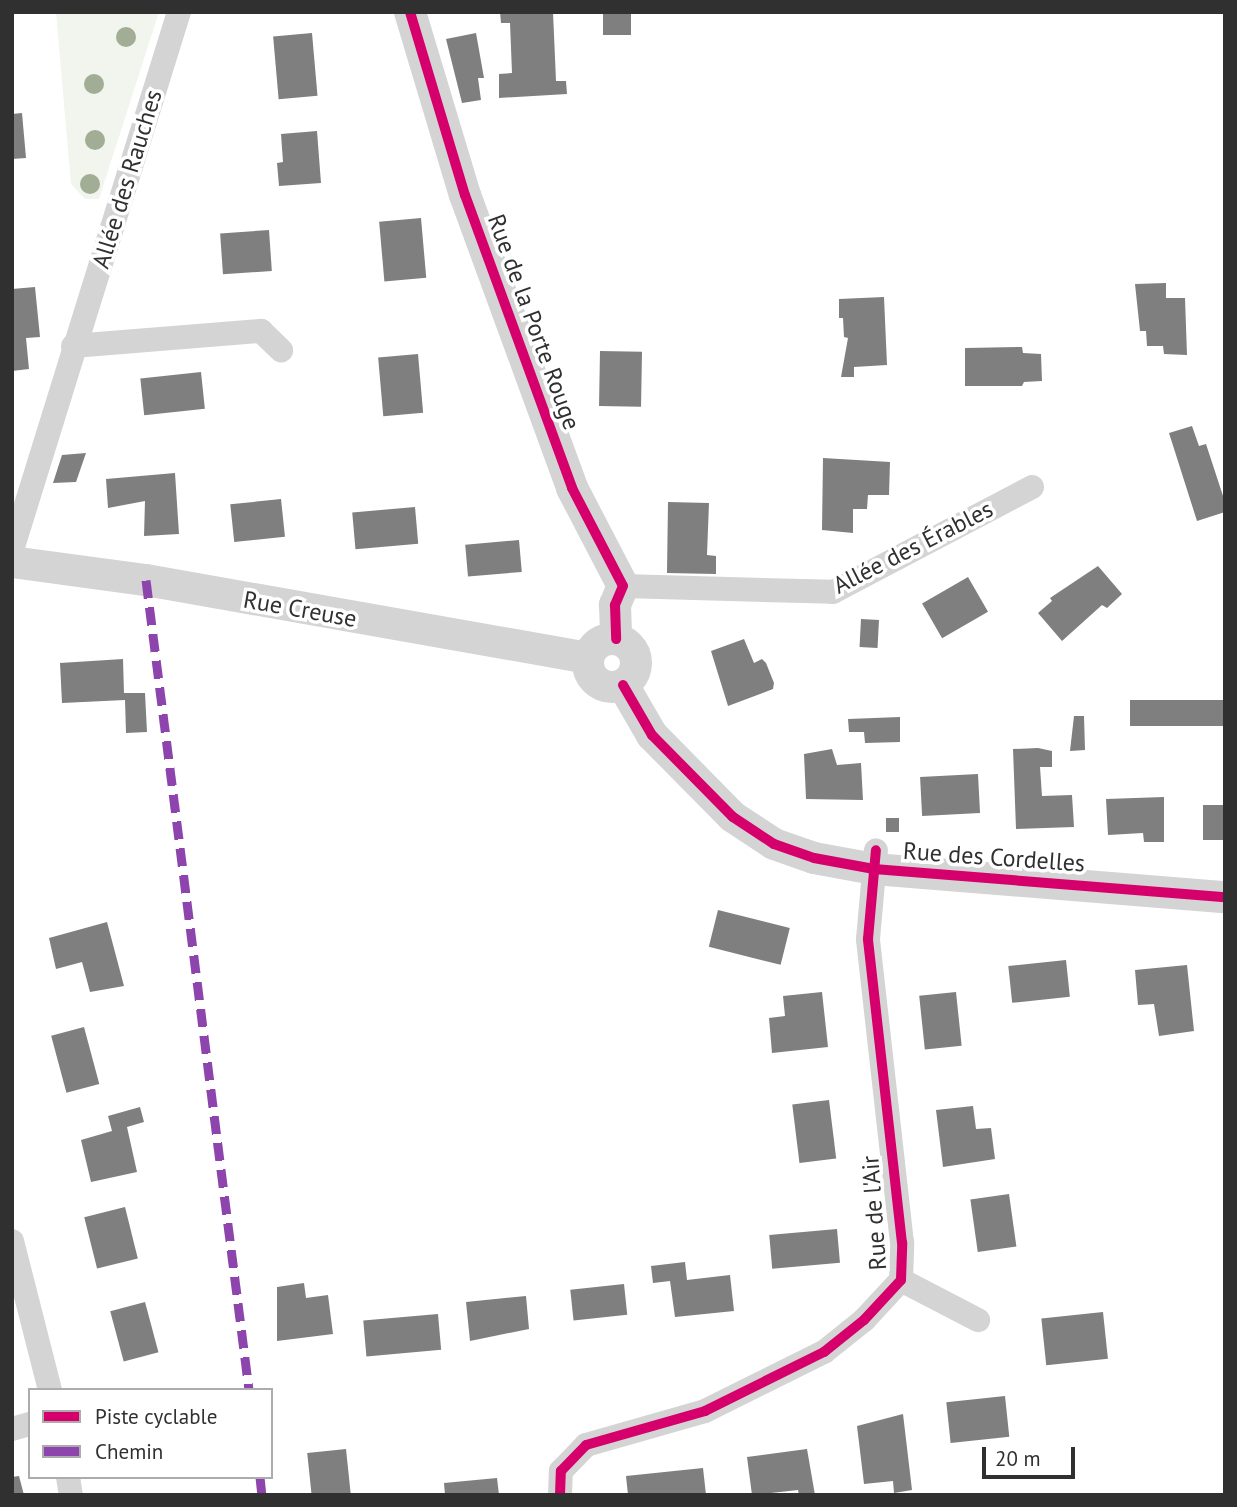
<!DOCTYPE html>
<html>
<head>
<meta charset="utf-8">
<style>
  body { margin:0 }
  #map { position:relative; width:1237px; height:1507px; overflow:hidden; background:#fff; font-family:"PT Sans",sans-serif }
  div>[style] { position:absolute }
  .green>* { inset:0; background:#f1f5ed }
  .building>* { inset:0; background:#7f7f7f; transform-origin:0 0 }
  .minor>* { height:24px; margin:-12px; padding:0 12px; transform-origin:12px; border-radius:12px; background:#d4d4d4 }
  .tertiary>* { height:32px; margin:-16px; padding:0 16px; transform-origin:16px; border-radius:16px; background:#d4d4d4 }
  .tertiary>.ring { margin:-16px; padding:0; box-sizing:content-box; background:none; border:32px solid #d4d4d4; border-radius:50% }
  .quiet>* { height:9px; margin-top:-4.5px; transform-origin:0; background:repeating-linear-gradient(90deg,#8e44ad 0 18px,transparent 0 27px) }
  .cycleway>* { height:10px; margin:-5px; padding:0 5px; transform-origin:5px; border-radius:5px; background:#d6006c }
  .trees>* { width:20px; height:20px; margin:-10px; border-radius:50%; background:#a1ad95 }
  span { translate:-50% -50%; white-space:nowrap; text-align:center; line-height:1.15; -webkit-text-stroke:7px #fff; paint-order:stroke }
  .street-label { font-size:24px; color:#303030 }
  .frame { position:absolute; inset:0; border:14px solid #303030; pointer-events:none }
  .legend { position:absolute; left:28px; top:1388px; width:245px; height:91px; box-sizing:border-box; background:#fff; border:2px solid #acacac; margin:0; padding:9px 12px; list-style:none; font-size:21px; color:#303030 }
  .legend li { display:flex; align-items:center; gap:14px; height:35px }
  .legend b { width:35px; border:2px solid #acacac }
  .scale { position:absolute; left:982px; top:1447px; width:93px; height:32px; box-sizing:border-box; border:4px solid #303030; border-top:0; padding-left:9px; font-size:21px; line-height:24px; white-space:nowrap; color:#303030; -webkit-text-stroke:5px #fff; paint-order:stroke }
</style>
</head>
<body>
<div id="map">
  <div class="green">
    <i style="clip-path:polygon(56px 12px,159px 12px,99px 199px,85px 199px,71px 184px)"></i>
  </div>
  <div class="building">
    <i style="clip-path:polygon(500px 12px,553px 12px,556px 81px,566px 81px,567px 94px,499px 98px,499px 74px,512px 73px,510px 23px,501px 23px)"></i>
    <i style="left:603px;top:12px;width:28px;height:23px"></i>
    <i style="left:312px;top:33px;width:63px;height:39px;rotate:85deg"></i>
    <i style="clip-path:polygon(476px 33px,484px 78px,478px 78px,481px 100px,462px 103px,446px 39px)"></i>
    <i style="clip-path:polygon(22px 113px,26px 158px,12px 159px,12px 114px)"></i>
    <i style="clip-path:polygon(317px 131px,321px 183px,279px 186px,277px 163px,283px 162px,281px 134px)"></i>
    <i style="left:421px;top:218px;width:60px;height:42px;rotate:85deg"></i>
    <i style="left:269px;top:230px;width:41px;height:49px;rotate:86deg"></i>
    <i style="clip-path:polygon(1166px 283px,1166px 298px,1185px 298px,1187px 355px,1164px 354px,1163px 346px,1147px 346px,1146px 331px,1140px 331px,1135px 284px)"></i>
    <i style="clip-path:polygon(35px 287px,40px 337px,26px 338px,29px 369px,12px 371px,12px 289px)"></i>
    <i style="clip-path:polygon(884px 297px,887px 365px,854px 367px,854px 377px,841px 377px,848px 338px,844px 337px,843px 318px,839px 318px,839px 299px)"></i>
    <i style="clip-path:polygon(1022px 347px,1023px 353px,1041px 354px,1042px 381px,1024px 382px,1022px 386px,965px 386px,965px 348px)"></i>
    <i style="left:600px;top:351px;width:42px;height:55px;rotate:1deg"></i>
    <i style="left:418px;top:354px;width:59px;height:40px;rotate:85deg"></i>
    <i style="left:201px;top:372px;width:37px;height:61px;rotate:84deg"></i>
    <i style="clip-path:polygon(1192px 426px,1199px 446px,1206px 444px,1225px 502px,1225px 512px,1197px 521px,1169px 433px)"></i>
    <i style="clip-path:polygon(86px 453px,76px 482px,53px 483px,62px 455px)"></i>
    <i style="clip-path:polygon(823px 458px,890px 462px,889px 495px,868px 495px,867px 509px,853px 509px,853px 533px,822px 530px)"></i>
    <i style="clip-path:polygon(175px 473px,179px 534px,144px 536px,145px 501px,108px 508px,106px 479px)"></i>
    <i style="left:281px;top:499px;width:38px;height:51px;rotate:84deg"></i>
    <i style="clip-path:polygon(668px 502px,709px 503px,707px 555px,716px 556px,716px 574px,667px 573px)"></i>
    <i style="left:415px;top:507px;width:37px;height:63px;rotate:85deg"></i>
    <i style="left:519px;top:540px;width:32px;height:54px;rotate:85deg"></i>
    <i style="clip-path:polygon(1098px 566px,1122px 594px,1107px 608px,1102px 605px,1062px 641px,1038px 613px,1052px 601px,1050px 598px)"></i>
    <i style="left:968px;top:577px;width:40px;height:53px;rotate:60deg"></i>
    <i style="left:861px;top:619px;width:18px;height:28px;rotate:3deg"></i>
    <i style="clip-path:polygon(744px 639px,754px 663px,762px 659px,766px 663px,774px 683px,773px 689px,728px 706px,711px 651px)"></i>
    <i style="clip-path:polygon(123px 659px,124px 693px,145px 693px,147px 732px,126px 733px,125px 700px,62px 703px,60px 663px)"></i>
    <i style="left:1225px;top:700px;width:26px;height:95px;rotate:90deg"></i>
    <i style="clip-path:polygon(1074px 716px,1084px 716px,1085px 750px,1070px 751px)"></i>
    <i style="clip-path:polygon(900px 717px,900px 742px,865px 743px,864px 732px,849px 732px,848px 719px)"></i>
    <i style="clip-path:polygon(1038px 748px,1052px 751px,1052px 767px,1040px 767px,1042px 796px,1072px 795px,1074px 827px,1016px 829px,1013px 749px)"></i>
    <i style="clip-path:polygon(832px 749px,837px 765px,861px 763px,863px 800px,806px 799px,804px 754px)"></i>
    <i style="left:978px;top:774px;width:39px;height:58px;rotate:87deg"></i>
    <i style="clip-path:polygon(1164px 797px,1164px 842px,1144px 842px,1143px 833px,1108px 835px,1106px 799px)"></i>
    <i style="left:1225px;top:805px;width:35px;height:22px;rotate:90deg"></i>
    <i style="left:886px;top:818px;width:13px;height:14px"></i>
    <i style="left:718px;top:910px;width:74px;height:38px;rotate:14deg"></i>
    <i style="clip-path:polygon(107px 922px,124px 986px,90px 992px,82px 962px,56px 969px,49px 938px)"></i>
    <i style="left:1066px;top:960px;width:37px;height:58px;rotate:84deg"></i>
    <i style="clip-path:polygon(1187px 965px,1194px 1031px,1159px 1036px,1154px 1004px,1138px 1005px,1135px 970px)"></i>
    <i style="clip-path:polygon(822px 992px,828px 1047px,772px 1053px,769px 1018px,785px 1016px,783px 996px)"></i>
    <i style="left:956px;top:992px;width:54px;height:37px;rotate:84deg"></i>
    <i style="left:84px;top:1027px;width:59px;height:34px;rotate:75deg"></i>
    <i style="left:829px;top:1100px;width:59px;height:37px;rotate:83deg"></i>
    <i style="clip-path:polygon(973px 1106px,976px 1129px,991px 1128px,995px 1159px,943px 1167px,936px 1110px)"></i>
    <i style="clip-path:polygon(140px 1107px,144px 1122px,127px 1127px,137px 1172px,91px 1182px,81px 1140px,112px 1131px,108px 1116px)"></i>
    <i style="left:1009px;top:1194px;width:53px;height:39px;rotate:82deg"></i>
    <i style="left:125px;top:1207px;width:53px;height:42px;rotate:76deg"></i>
    <i style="left:837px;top:1229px;width:34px;height:68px;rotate:85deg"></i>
    <i style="clip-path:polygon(685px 1262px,687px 1280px,730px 1275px,734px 1311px,675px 1317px,670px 1281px,653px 1283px,651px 1266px)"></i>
    <i style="clip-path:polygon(304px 1283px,306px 1298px,328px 1295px,333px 1334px,277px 1341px,277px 1287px)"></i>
    <i style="left:624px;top:1284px;width:31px;height:54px;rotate:84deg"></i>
    <i style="clip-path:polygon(526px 1296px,529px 1329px,470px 1341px,466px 1302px)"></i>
    <i style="left:145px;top:1302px;width:52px;height:36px;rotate:75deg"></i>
    <i style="left:1103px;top:1312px;width:47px;height:62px;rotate:84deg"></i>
    <i style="left:438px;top:1314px;width:36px;height:75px;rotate:85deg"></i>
    <i style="left:1005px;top:1396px;width:41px;height:59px;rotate:84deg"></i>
    <i style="clip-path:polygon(903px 1414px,912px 1490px,894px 1493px,893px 1481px,864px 1484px,857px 1426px)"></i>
    <i style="left:346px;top:1449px;width:46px;height:39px;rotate:84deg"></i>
    <i style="clip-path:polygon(807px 1449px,815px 1495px,799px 1495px,798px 1490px,752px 1495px,747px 1457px)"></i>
    <i style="clip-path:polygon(703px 1468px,706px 1495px,628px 1495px,626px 1476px)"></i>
    <i style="clip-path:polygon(19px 1476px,24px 1495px,12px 1495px,12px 1477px)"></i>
    <i style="clip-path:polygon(497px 1478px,499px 1495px,445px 1495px,444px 1483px)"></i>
  </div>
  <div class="minor">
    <i style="left:73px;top:346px;width:189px;rotate:-4.6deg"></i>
    <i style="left:261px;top:331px;width:28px;rotate:44deg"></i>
    <i style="left:12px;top:550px;width:563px;rotate:-72.76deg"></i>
    <i style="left:623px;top:586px;width:210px;rotate:1.6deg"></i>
    <i style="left:833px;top:592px;width:225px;rotate:-27.8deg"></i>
    <i style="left:12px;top:1241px;width:154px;rotate:75.7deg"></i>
    <i style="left:901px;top:1280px;width:87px;rotate:27.5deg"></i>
    <i style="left:12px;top:1429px;width:19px;rotate:-16deg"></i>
    <i style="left:68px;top:1477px;width:18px;rotate:81deg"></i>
    <i style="left:560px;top:1495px;width:24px;rotate:-88deg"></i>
    <i style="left:561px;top:1471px;width:36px;rotate:-46deg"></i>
    <i style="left:586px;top:1445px;width:124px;rotate:-15.9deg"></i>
    <i style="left:705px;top:1411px;width:133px;rotate:-26.4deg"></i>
    <i style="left:824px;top:1352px;width:51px;rotate:-38.7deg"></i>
    <i style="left:864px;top:1320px;width:54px;rotate:-47.2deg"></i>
    <i style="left:901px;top:1280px;width:37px;rotate:-88deg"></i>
    <i style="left:902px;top:1243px;width:306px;rotate:-96.4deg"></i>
    <i style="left:868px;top:939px;width:89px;rotate:-84.9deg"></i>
  </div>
  <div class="tertiary">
    <i style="left:410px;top:12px;width:191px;rotate:73.3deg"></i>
    <i style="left:465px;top:195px;width:312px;rotate:69.9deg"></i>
    <i style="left:572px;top:488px;width:110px;rotate:62.5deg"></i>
    <i style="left:623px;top:586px;width:21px;rotate:113deg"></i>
    <i style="left:615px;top:605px;width:34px;rotate:88deg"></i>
    <i style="left:12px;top:562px;width:135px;rotate:7.7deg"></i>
    <i style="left:146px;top:580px;width:449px;rotate:10deg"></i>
    <i class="ring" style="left:588px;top:639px;width:16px;height:16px"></i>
    <i style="left:623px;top:685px;width:58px;rotate:59.9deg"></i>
    <i style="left:652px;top:735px;width:115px;rotate:45.4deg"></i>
    <i style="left:733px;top:817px;width:49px;rotate:33.4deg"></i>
    <i style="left:774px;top:844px;width:42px;rotate:19.3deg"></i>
    <i style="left:814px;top:858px;width:61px;rotate:10.4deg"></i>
    <i style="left:874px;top:869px;width:352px;rotate:4.6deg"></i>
  </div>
  <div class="quiet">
    <i style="left:146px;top:580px;width:817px;rotate:82.75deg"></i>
    <i style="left:260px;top:1477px;width:18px;rotate:84deg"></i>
  </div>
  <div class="cycleway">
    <i style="left:410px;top:12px;width:191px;rotate:73.3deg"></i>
    <i style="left:465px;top:195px;width:312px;rotate:69.9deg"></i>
    <i style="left:572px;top:488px;width:110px;rotate:62.5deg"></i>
    <i style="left:623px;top:586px;width:21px;rotate:113deg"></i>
    <i style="left:615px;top:605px;width:34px;rotate:88deg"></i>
    <i style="left:623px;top:685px;width:58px;rotate:59.9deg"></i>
    <i style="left:652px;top:735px;width:115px;rotate:45.4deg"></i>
    <i style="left:733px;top:817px;width:49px;rotate:33.4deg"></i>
    <i style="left:774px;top:844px;width:42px;rotate:19.3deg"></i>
    <i style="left:814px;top:858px;width:61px;rotate:10.4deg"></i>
    <i style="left:874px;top:869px;width:352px;rotate:4.6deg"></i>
    <i style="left:560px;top:1495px;width:24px;rotate:-88deg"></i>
    <i style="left:561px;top:1471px;width:36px;rotate:-46deg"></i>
    <i style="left:586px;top:1445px;width:124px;rotate:-15.9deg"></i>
    <i style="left:705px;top:1411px;width:133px;rotate:-26.4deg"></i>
    <i style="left:824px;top:1352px;width:51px;rotate:-38.7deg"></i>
    <i style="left:864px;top:1320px;width:54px;rotate:-47.2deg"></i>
    <i style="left:901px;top:1280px;width:37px;rotate:-88deg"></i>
    <i style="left:902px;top:1243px;width:306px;rotate:-96.4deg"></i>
    <i style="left:868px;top:939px;width:89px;rotate:-84.9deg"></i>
  </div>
  <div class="trees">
    <i style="left:126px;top:37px"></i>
    <i style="left:94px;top:84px"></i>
    <i style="left:95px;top:140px"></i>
    <i style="left:90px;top:184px"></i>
  </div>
  <div class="street-label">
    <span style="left:127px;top:179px;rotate:-73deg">Allée des Rauches</span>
    <span style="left:534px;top:322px;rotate:70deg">Rue de la Porte Rouge</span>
    <span style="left:913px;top:547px;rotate:-27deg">Allée des Érables</span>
    <span style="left:300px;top:609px;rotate:10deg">Rue Creuse</span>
    <span style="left:994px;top:857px;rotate:4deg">Rue des Cordelles</span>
    <span style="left:874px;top:1213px;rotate:-94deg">Rue de l'Air</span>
  </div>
  <div class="frame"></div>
  <ul class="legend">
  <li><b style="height:9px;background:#d6006c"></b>Piste cyclable</li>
  <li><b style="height:9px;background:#8e44ad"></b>Chemin</li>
  </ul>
  <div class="scale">20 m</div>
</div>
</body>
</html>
